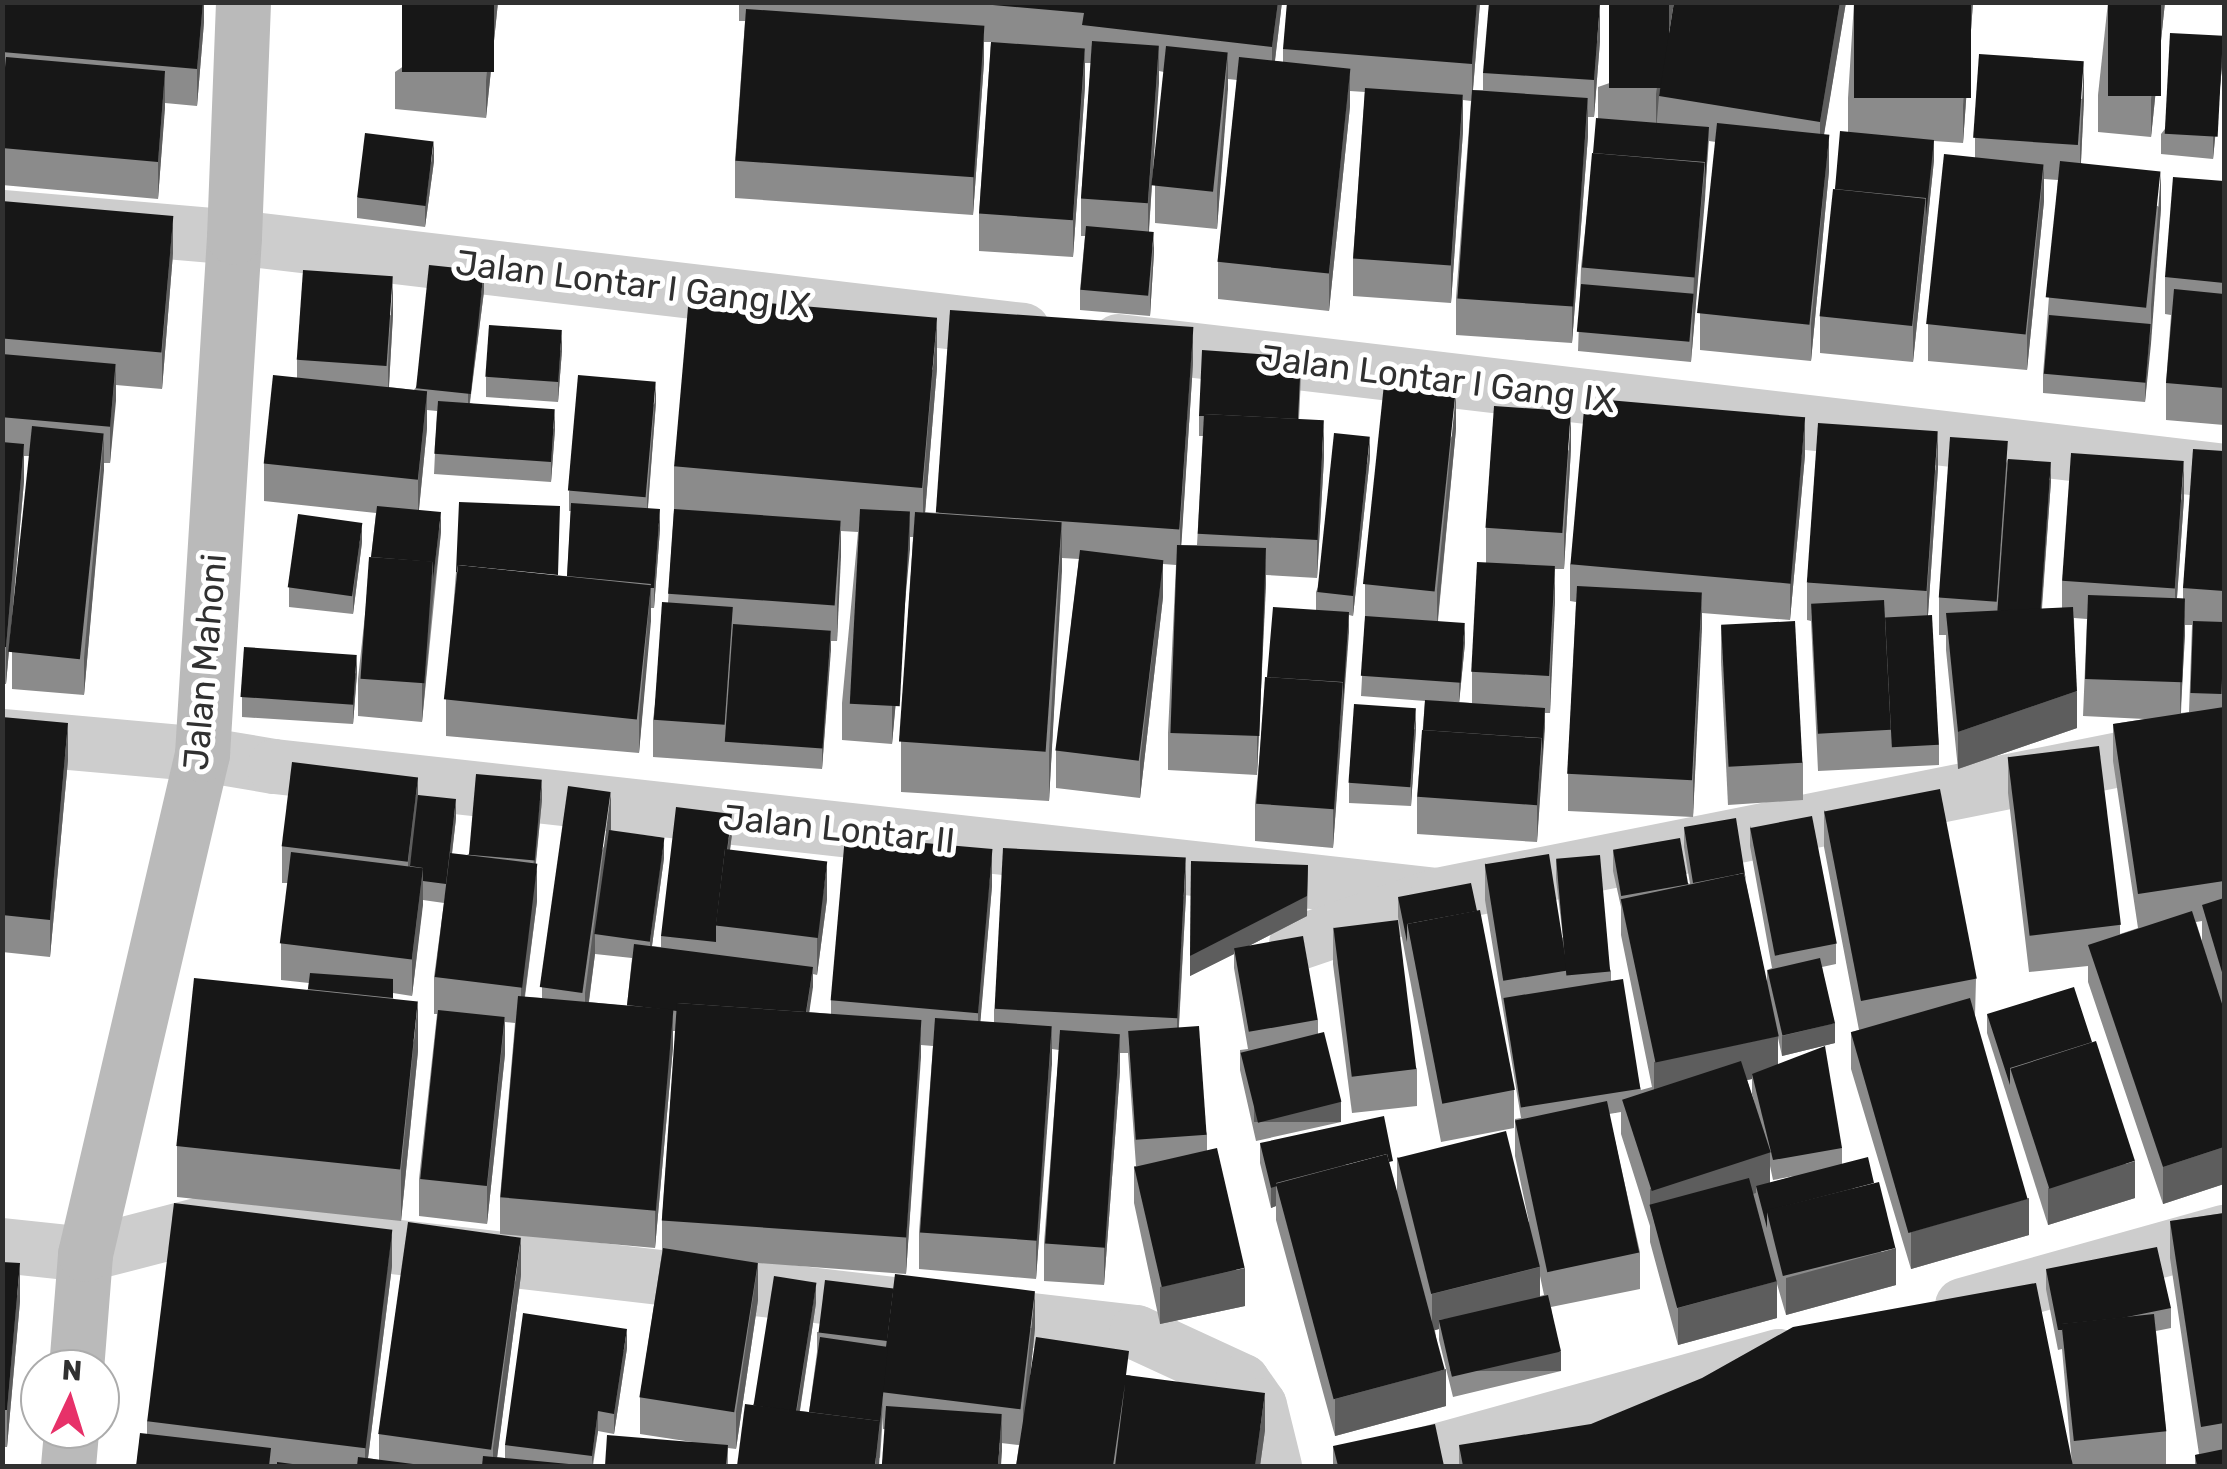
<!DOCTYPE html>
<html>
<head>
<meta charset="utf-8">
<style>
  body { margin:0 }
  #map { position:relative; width:2227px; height:1469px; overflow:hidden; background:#fff; font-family:Rubik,sans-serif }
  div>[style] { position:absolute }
  .street>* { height:55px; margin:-27.5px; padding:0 27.5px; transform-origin:27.5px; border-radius:27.5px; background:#cdcdcd }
  .secondary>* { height:55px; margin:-27.5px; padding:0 27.5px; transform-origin:27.5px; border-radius:27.5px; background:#bababa }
  .wall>* { inset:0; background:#8b8b8b }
  .shaded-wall>* { inset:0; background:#5d5d5d; transform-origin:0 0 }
  .building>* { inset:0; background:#171717; transform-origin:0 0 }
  span { translate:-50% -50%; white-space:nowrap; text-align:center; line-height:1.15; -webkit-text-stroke:10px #fff; paint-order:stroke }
  .street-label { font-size:35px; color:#303030 }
  .frame { position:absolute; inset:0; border:5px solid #303030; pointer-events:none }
  .north { position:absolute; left:20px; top:1349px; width:100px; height:100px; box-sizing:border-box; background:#fff; border:2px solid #acacac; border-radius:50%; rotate:4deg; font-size:28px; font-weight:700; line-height:40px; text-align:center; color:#303030 }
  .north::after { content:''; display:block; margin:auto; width:35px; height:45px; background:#e73169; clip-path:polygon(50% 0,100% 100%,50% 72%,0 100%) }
</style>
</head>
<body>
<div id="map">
  <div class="street">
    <i style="left:2px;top:217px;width:233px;rotate:4.9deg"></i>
    <i style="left:234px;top:237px;width:794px;rotate:6.72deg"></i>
    <i style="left:1118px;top:341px;width:1114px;rotate:6.7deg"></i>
    <i style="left:2px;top:736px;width:201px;rotate:5.1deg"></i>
    <i style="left:202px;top:754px;width:73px;rotate:9.5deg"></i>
    <i style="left:274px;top:766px;width:1170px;rotate:6.33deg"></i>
    <i style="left:1296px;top:943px;width:149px;rotate:-18.8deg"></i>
    <i style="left:1437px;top:895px;width:803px;rotate:-11.28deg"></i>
    <i style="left:2px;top:1245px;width:83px;rotate:6.2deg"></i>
    <i style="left:85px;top:1254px;width:120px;rotate:-14.5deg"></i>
    <i style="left:201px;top:1224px;width:941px;rotate:6.59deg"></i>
    <i style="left:1136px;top:1332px;width:117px;rotate:24.8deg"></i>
    <i style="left:1242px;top:1381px;width:29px;rotate:55deg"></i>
    <i style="left:1259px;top:1405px;width:63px;rotate:76.2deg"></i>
    <i style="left:1962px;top:1305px;width:272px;rotate:-15.6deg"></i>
    <i style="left:1381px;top:1466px;width:412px;rotate:-15.5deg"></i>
  </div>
  <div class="secondary">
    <i style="left:76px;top:1369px;width:115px;rotate:-85.5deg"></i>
    <i style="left:85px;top:1254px;width:514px;rotate:-76.83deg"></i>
    <i style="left:202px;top:754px;width:518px;rotate:-86.46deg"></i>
    <i style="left:234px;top:237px;width:235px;rotate:-87.8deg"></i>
    <i style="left:68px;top:1466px;width:37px;rotate:-85deg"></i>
  </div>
  <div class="wall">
    <i style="clip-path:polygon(2px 2px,204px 2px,204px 22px,197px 106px,165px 103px,158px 199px,2px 185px)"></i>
    <i style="clip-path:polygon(498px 2px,486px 118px,395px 109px,395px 72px)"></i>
    <i style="clip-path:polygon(739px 2px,1282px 2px,1275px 61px,1283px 62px,1283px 49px,1480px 2px,1473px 90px,1483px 90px,1483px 73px,1600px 41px,1594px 117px,1588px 117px,1588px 136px,1572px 343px,1456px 335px,1456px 298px,1471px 101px,1463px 100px,1463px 131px,1451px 303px,1353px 296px,1353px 259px,1365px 92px,1350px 91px,1350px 106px,1329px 311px,1218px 299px,1218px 262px,1237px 80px,1228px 79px,1217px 229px,1155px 223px,1155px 186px,1164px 72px,1159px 71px,1149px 232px,1154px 252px,1150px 316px,1080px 310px,1080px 290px,1085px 236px,1081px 236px,1081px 199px,1091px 63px,1085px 63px,1085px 86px,1073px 257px,979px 251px,979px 214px,991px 42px,984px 42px,984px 62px,973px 215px,735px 198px,735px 161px,745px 21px,739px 21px)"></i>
    <i style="clip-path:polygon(1846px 2px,1824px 133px,1829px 171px,1811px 361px,1700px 350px,1700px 313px,1716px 142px,1709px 141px,1691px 362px,1578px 351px,1581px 267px,1598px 118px,1598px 87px)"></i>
    <i style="clip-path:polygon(1854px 2px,1973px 2px,1963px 143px,1934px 141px,1934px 160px,1913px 362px,1820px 353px,1820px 316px,1835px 189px,1848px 132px,1848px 98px)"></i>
    <i style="clip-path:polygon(2108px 2px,2165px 2px,2151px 137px,2098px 132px,2098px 95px)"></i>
    <i style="clip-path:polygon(2223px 56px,2213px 159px,2161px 154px,2161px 134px)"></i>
    <i style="clip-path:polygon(2084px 98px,2081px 163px,2161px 208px,2145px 402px,2043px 393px,2043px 374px,2058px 180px,2044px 179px,2044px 201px,2027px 370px,1928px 361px,1928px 324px,1975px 157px,1975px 138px)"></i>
    <i style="clip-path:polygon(434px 161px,425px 227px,357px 218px,357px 198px)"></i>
    <i style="clip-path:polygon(2224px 181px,2224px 425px,2166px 420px,2166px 383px,2171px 315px,2165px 314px,2165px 277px)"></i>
    <i style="clip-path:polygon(2px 201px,173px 253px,162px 389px,116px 385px,110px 463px,104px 463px,84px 695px,12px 689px,12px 652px,30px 456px,24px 456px,24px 481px,6px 684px,2px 684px)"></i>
    <i style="clip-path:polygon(484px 291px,470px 403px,555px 429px,551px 482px,434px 474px,437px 411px,427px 410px,427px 428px,419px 510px,441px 532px,422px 722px,358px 716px,358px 679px,376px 513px,264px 501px,264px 464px,297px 377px,297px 360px,393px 314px,389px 387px,414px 390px)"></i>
    <i style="clip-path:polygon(562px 350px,558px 402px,486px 397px,486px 377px)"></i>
    <i style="clip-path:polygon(1193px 363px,1181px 545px,1197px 545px,1203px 436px,1199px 436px,1199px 416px,1301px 377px,1299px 420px,1324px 458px,1317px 578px,1266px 575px,1257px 775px,1168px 770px,1168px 733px,1176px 565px,1163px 564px,1163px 597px,1140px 798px,1056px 788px,1056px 751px,1079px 559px,1062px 558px,1049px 801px,901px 792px,901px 742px,913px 537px,910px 537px,892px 744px,842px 740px,842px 703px,858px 532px,841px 531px,837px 641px,831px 641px,822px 769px,653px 757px,653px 720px,668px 602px,674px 510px,674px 466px,937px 368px,925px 512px,938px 513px)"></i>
    <i style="clip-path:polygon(656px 402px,648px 508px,660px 529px,654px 608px,651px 608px,639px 753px,446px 736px,446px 699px,456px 572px,567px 576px,571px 511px,569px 511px,569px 491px)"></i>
    <i style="clip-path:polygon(1456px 429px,1438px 621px,1465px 643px,1459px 702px,1472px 703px,1472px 672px,1486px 562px,1486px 528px,1571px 448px,1564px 569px,1555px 569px,1550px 713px,1545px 713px,1537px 842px,1417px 834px,1417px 797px,1425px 701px,1361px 696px,1365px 621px,1365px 584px)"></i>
    <i style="clip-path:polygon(evenodd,2224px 451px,2224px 1184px,2163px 1204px,2088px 982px,2088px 966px,2029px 972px,2008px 793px,2008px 756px,2120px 925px,2120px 934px,2138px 928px,2113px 761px,2113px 724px,2145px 719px,2083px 716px,2087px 619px,2074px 618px,2077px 728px,1958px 769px,1946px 650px,1946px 635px,1939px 635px,1939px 598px,2008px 459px,2051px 481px,2042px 609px,2062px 608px,2062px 581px,2184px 498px,2177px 598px,2183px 599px,2183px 588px,2224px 451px,2185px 625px,2192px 625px,2189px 712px,2181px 713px,2185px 625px,2224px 451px,2202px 921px,2202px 941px,2196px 922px,2202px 921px)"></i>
    <i style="clip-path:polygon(1805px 455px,1790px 620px,1702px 613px,1693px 817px,1568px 811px,1568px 774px,1576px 602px,1570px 601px,1570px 564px)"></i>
    <i style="clip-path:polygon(1370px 457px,1353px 616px,1349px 615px,1333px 848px,1255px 841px,1255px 804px,1267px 677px,1316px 610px,1316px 592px)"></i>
    <i style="clip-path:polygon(1938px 468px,1928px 615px,1939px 745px,1939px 765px,1818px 771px,1811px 621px,1807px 620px,1807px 583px)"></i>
    <i style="clip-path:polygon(362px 542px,353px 614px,289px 607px,289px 587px)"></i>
    <i style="clip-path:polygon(1721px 625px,1803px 763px,1803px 800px,1728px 805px,1721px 662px)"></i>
    <i style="clip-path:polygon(357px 673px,353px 724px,242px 717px,242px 697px)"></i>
    <i style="clip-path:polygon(2px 717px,68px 760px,50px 957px,2px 952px)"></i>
    <i style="clip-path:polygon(1416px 728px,1411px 806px,1349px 803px,1349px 783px)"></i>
    <i style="clip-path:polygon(evenodd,418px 795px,456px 818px,452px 854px,467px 855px,542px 800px,536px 863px,537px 901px,525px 997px,542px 998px,542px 987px,611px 830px,664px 858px,652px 946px,661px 947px,661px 936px,732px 834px,730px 850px,827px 899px,817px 975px,813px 974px,809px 1012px,831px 1014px,831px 1000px,992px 886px,980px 1022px,994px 1023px,994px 1009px,1186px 895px,1179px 1027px,1207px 1135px,1207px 1150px,1245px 1306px,1160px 1324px,1134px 1203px,1134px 1166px,1136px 1166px,1128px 1053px,1120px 1053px,1120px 1071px,1104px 1285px,1044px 1281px,1044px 1243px,1059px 1050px,1052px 1049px,1036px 1279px,919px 1269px,919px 1232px,933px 1046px,921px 1045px,906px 1274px,758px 1263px,758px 1300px,736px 1449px,728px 1448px,728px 1466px,605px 1466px,692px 1442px,640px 1434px,640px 1397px,662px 1253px,662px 1220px,676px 1031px,673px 1031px,673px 1047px,655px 1248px,500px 1234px,500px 1197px,515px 1023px,505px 1022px,505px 1054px,487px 1224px,419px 1216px,419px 1179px,437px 1014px,434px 1014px,434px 977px,444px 903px,423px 900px,412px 996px,393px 993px,393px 998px,418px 1051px,401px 1221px,177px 1197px,177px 1146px,308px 989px,309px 983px,281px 980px,281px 943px,288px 883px,282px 883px,282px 846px,418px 795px,595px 954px,632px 958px,627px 1006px,589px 1002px,595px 954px)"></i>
    <i style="clip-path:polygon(1824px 810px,1976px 979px,1975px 1016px,2029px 1235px,1911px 1269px,1851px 1069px,1851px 1032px,1859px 1030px,1824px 847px)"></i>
    <i style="clip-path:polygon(evenodd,1750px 826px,1836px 944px,1836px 964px,1822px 967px,1835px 1043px,1782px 1056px,1778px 1038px,1778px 1064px,1842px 1148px,1842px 1164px,1896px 1285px,1786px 1315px,1777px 1284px,1777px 1318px,1678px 1345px,1650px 1242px,1650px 1226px,1621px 1134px,1621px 1112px,1609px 1114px,1640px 1252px,1640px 1289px,1551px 1307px,1561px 1371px,1453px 1397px,1439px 1340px,1439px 1329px,1435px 1330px,1446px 1406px,1335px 1436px,1276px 1220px,1276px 1206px,1271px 1208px,1260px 1163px,1260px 1143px,1393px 1177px,1397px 1193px,1397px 1157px,1529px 1222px,1515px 1156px,1515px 1119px,1521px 1118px,1485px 900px,1485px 863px,1563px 938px,1556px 879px,1556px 859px,1611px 971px,1611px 980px,1641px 1090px,1652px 1087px,1621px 935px,1621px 907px,1613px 871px,1613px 851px,1690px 884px,1684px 847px,1684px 827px,1746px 883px,1767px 985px,1767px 970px,1772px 968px,1750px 846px,1750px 826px,1752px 1079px,1752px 1094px,1755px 1105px,1747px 1080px,1752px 1079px,1750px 826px,1770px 1166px,1773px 1180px,1794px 1176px,1770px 1183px,1770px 1166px,1750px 826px,1540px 1276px,1544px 1295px,1540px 1296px,1540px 1276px)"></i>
    <i style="clip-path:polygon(1191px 861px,1307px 916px,1249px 946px,1318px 1020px,1318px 1033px,1341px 1122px,1256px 1141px,1240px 1070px,1240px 1050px,1248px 1049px,1234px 968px,1234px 954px,1190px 976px)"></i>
    <i style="clip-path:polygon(1398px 897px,1514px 1090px,1514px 1128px,1441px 1142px,1398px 917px)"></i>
    <i style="clip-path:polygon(1333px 927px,1417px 1069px,1417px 1106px,1352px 1113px,1333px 964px)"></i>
    <i style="clip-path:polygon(1987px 1014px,2092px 1042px,2135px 1198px,2048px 1225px,1987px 1033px)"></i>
    <i style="clip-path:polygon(2224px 1213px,2224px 1466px,2195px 1466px,2195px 1455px,2199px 1454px,2170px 1258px,2170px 1221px)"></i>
    <i style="clip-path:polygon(2px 1262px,20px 1301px,7px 1447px,2px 1447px)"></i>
    <i style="clip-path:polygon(392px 1266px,368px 1458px,379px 1460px,379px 1434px,521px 1275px,497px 1457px,505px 1458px,505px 1445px,627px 1348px,614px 1434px,598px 1431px,593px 1466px,136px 1466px,147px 1434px,147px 1421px)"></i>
    <i style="clip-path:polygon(2046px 1269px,2171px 1308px,2171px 1328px,2156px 1331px,2166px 1431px,2166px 1466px,1459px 1466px,1459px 1445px,2072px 1464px,2062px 1349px,2058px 1350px,2046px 1289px)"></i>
    <i style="clip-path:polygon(816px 1303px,800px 1411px,809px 1412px,817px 1352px,817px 1332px,1035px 1328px,1030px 1375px,1129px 1375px,1265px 1430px,1260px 1466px,1016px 1466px,1019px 1445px,883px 1429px,883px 1417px,880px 1458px,753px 1405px)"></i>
    <i style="clip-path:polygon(1333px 1446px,1444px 1466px,1333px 1466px)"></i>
  </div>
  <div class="shaded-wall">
    <i style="clip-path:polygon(203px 2px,204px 2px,204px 22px,197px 106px,197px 69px)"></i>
    <i style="clip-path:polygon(494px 2px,498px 2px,486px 118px,486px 81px)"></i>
    <i style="clip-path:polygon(1278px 2px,1282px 2px,1272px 84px,1272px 47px)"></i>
    <i style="clip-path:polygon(1477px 2px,1480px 2px,1472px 101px,1472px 64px)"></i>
    <i style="clip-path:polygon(1669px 2px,1674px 2px,1659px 96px,1656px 131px,1656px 94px)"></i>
    <i style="clip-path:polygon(1840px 2px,1846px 2px,1820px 159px,1820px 122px)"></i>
    <i style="clip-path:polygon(1971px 2px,1973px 2px,1963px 143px,1963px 106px)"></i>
    <i style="clip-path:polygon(2161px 2px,2165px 2px,2151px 137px,2151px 100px)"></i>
    <i style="clip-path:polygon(1600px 4px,1600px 41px,1594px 117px,1594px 80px)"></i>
    <i style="clip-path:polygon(984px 25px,984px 62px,973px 215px,973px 178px)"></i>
    <i style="clip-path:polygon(2223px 36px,2223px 56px,2213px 159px,2213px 139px)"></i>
    <i style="clip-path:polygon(1159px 46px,1159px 83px,1148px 241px,1148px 204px)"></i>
    <i style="clip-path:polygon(1085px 49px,1085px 86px,1073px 257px,1073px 220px)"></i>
    <i style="clip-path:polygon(1228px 52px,1228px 89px,1217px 229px,1217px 192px)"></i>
    <i style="clip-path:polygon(2084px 61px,2084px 98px,2080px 181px,2080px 144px)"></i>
    <i style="clip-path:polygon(1350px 69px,1350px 106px,1329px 311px,1329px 274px)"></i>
    <i style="clip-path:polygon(165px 71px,165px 108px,158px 199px,158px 162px)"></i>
    <i style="clip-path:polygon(1463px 94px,1463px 131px,1451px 303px,1451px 266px)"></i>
    <i style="clip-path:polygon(1588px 99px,1588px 136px,1572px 343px,1572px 306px)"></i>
    <i style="clip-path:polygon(1709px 127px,1705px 199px,1691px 362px,1694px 276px)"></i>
    <i style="clip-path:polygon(1829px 134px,1829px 171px,1811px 361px,1811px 324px)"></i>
    <i style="clip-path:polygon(1934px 140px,1934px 160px,1913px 362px,1913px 325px,1926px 198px)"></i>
    <i style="clip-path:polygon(434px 141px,434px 161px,425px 227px,425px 207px)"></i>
    <i style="clip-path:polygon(2044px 164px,2044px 201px,2027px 370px,2027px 333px)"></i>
    <i style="clip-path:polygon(2161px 171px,2161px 208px,2151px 344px,2151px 307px)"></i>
    <i style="clip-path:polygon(173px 216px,173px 253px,162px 389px,162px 352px)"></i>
    <i style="clip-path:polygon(1154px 232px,1154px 252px,1150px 316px,1150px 296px)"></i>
    <i style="clip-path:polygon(484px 271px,484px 291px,468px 415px,468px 395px)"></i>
    <i style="clip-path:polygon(393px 277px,393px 314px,388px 402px,388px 365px)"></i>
    <i style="clip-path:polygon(937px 318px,937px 368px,923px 538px,923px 488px)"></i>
    <i style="clip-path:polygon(2151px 324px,2151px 344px,2145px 402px,2145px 382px)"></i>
    <i style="clip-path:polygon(1193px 326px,1193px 363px,1180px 566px,1180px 528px)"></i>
    <i style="clip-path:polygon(562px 330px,562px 350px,558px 402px,558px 382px)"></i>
    <i style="clip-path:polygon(116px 364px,116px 401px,110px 463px,110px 426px)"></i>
    <i style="clip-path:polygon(656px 382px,656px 402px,647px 517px,647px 498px)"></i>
    <i style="clip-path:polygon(427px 391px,427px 428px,418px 518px,418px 481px)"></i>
    <i style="clip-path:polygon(1456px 392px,1456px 429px,1437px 627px,1437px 590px)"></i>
    <i style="clip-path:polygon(555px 409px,555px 429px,551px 482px,551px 462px)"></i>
    <i style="clip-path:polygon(1571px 411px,1571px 448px,1564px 569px,1564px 532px)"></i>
    <i style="clip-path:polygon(1805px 418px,1805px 455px,1790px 620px,1790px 583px)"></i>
    <i style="clip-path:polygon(1324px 421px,1324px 458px,1317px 578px,1317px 541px)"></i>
    <i style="clip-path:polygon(1938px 431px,1938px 468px,1927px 629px,1927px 592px)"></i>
    <i style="clip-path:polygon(104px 433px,104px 470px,84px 695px,84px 658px)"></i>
    <i style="clip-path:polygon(1370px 437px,1370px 457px,1353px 616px,1353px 596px)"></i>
    <i style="clip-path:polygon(24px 444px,24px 481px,6px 684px,6px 647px)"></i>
    <i style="clip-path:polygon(2184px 461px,2184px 498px,2175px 625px,2175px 588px)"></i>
    <i style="clip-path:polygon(2051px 462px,2051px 481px,2039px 642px,2039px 622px)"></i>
    <i style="clip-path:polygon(660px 509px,660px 529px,654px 608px,654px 588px)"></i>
    <i style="clip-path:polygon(441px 512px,441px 532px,433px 599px,433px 580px)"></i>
    <i style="clip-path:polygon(910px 512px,910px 549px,892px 744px,892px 707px)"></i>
    <i style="clip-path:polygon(841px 520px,841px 557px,837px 641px,837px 604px)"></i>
    <i style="clip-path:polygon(1062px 521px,1062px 571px,1049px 801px,1049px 751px)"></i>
    <i style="clip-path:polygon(362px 523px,362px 542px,353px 614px,353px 594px)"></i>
    <i style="clip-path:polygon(1266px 548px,1266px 585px,1257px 775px,1257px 738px)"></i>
    <i style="clip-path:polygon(1163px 560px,1163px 597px,1140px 798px,1140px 761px)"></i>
    <i style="clip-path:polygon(433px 562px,433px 599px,422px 722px,422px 685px)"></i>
    <i style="clip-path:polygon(1555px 566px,1555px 603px,1550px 713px,1550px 676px)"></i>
    <i style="clip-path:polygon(651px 584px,651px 621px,639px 753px,639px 716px)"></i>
    <i style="clip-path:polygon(1702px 592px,1702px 629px,1693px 817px,1693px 780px)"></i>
    <i style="clip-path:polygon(2185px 599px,2185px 636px,2180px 720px,2180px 683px)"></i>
    <i style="clip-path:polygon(1349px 612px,1349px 632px,1333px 848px,1333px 811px)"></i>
    <i style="clip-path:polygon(1465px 623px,1465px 643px,1459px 704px,1459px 684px)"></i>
    <i style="clip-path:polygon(831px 631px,831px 650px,822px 769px,822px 749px)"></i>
    <i style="clip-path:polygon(357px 654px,357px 673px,353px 724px,353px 704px)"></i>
    <i style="clip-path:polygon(2077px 691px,2077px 728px,1958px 769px,1958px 732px)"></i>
    <i style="clip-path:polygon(1416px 708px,1416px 728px,1411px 806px,1411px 786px)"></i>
    <i style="clip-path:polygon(1545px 708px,1545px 728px,1537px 842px,1537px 805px)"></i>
    <i style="clip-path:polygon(68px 723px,68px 760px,50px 957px,50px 920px)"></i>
    <i style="clip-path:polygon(418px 777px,418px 814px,408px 879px,408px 861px)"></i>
    <i style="clip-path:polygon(542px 780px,542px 800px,533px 888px,533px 868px)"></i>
    <i style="clip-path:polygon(611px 792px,611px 829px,598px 934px,595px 934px,595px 954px,585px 1030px,585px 993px)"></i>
    <i style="clip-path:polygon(456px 799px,456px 818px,446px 904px,446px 884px)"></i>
    <i style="clip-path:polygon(732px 814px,732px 834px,720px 926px,718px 926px)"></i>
    <i style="clip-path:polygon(664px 838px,664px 858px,650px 960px,650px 941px)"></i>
    <i style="clip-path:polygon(992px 849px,992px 886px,978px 1050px,978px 1013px)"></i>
    <i style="clip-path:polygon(1186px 858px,1186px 895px,1177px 1056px,1177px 1019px)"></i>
    <i style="clip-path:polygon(827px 862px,827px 899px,817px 975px,817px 938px)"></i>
    <i style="clip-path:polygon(537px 864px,537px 901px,521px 1024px,521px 987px)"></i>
    <i style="clip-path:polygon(1308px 865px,1307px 916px,1235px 953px,1234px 949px,1234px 954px,1190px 976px,1190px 956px)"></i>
    <i style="clip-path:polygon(423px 868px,423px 905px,412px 996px,412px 959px)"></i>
    <i style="clip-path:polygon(813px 967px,813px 987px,804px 1048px,804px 1028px)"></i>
    <i style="clip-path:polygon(418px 1000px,418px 1051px,401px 1221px,401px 1170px)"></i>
    <i style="clip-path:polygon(673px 1010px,673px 1047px,655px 1248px,655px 1211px)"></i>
    <i style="clip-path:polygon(505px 1017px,505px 1054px,487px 1224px,487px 1187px)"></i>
    <i style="clip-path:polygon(921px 1020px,921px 1057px,906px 1274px,906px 1237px)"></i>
    <i style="clip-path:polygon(1835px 1023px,1835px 1043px,1782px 1056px,1782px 1036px)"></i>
    <i style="clip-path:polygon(1052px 1027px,1052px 1064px,1036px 1279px,1036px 1242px)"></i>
    <i style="clip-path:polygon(1120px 1034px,1120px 1071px,1104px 1285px,1104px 1248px)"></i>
    <i style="clip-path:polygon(1778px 1036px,1778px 1073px,1752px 1074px,1752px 1079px,1654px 1099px,1654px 1062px)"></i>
    <i style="left:1341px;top:1102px;width:20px;height:87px;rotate:90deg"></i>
    <i style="clip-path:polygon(2224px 1147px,2224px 1184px,2163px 1204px,2163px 1167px)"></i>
    <i style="clip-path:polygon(1770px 1152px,1770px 1189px,1756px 1186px,1756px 1193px,1655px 1224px,1650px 1205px,1650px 1226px,1650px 1189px)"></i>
    <i style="clip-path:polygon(2135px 1161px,2135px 1198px,2048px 1225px,2048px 1188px)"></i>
    <i style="clip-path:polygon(1276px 1186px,1276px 1206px,1271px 1208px,1271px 1188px)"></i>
    <i style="clip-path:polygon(2029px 1198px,2029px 1235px,1911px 1269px,1911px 1232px)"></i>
    <i style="clip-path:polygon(392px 1229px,392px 1266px,367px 1466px,365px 1466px,365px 1448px)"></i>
    <i style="clip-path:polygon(521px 1238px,521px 1275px,496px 1466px,493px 1466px,493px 1448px)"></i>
    <i style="clip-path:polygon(1896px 1248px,1896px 1285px,1786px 1315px,1786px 1278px)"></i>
    <i style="clip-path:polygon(20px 1263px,20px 1301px,7px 1447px,7px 1410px)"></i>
    <i style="clip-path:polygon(758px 1263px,758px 1300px,736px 1449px,736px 1412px)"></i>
    <i style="clip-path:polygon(1540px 1267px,1540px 1304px,1439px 1320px,1439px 1329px,1432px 1331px,1432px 1294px)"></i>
    <i style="clip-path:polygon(1245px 1268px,1245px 1306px,1160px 1324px,1160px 1287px)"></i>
    <i style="clip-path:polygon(1777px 1281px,1777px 1318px,1678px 1345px,1678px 1308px)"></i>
    <i style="clip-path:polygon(816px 1283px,816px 1303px,796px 1435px,796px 1416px)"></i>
    <i style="clip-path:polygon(1035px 1291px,1035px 1328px,1023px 1446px,1023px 1409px)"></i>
    <i style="clip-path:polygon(627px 1329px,627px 1348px,614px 1434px,614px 1414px)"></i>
    <i style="left:1561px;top:1352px;width:19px;height:111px;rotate:90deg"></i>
    <i style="clip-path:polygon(1446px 1369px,1446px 1406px,1335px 1436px,1335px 1399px)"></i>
    <i style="clip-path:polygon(1265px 1393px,1265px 1430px,1260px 1466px,1255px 1466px)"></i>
    <i style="clip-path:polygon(883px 1398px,879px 1466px,875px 1466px)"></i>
    <i style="clip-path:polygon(598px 1411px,598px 1431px,592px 1466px,592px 1456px)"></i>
    <i style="clip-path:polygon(1002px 1414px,1002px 1451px,1001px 1466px,998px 1466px)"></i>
  </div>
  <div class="building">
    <i style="clip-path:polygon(2px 2px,203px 2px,197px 69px,2px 52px)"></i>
    <i style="left:402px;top:2px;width:92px;height:70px"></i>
    <i style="clip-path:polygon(959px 2px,1278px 2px,1272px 47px,1082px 25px,1084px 13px)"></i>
    <i style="clip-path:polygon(1287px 2px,1477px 2px,1472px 64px,1283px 49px)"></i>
    <i style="clip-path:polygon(1489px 2px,1579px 2px,1600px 4px,1594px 80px,1483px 73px)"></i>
    <i style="left:1609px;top:2px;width:60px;height:86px"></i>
    <i style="clip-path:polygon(1674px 2px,1840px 2px,1820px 122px,1659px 96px)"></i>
    <i style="left:1854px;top:2px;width:117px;height:96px"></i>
    <i style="left:2108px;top:2px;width:53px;height:94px"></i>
    <i style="left:746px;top:9px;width:239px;height:152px;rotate:4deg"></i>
    <i style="left:2170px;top:33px;width:53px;height:101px;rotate:3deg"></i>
    <i style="left:1092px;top:41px;width:67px;height:158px;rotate:4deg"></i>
    <i style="left:991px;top:42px;width:94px;height:172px;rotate:4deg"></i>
    <i style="left:1166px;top:46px;width:62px;height:140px;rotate:6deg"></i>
    <i style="left:1979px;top:54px;width:105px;height:84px;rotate:4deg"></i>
    <i style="clip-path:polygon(6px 57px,165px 71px,158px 162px,2px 148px,2px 99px)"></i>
    <i style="left:1239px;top:57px;width:112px;height:206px;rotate:6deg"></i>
    <i style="left:1365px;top:88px;width:98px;height:171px;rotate:4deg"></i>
    <i style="left:1472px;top:90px;width:116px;height:209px;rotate:4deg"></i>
    <i style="clip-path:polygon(1596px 118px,1709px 127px,1705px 179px,1705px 162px,1593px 153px)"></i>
    <i style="left:1717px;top:123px;width:113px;height:191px;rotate:6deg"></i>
    <i style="clip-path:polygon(1840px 131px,1934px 140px,1926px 215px,1926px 198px,1835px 189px)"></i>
    <i style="left:365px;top:133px;width:69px;height:65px;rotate:7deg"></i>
    <i style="left:1592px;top:153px;width:113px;height:115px;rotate:5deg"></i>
    <i style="left:1944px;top:154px;width:100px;height:171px;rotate:6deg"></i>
    <i style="left:2060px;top:161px;width:101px;height:137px;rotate:6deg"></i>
    <i style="clip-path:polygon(2173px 177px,2224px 181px,2224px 283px,2165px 277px)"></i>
    <i style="left:1833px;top:189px;width:93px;height:128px;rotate:6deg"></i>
    <i style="left:2px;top:201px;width:172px;height:137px;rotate:5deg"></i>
    <i style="left:1086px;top:226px;width:68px;height:64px;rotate:5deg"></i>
    <i style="left:429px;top:265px;width:55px;height:124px;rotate:6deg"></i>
    <i style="left:303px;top:270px;width:90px;height:90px;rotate:4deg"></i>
    <i style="left:1581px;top:284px;width:113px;height:48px;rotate:5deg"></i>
    <i style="clip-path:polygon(2174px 289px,2224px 294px,2224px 388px,2166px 383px)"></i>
    <i style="left:689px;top:296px;width:249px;height:171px;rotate:5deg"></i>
    <i style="left:950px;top:310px;width:244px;height:203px;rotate:4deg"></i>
    <i style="left:2049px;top:315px;width:102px;height:59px;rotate:5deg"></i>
    <i style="left:489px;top:325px;width:73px;height:52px;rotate:4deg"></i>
    <i style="clip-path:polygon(1202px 350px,1301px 357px,1298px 419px,1204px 414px,1204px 416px,1199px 416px)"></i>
    <i style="left:2px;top:354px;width:114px;height:63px;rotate:5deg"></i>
    <i style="left:273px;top:375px;width:155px;height:89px;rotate:6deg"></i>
    <i style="left:578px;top:375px;width:78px;height:116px;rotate:5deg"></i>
    <i style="left:1384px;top:384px;width:72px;height:201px;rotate:6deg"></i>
    <i style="left:1585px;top:398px;width:221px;height:167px;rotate:5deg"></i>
    <i style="left:438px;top:401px;width:117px;height:53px;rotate:4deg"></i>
    <i style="left:1494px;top:406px;width:77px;height:122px;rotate:4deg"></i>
    <i style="left:1204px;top:414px;width:120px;height:120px;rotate:3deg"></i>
    <i style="left:1818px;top:423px;width:120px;height:160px;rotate:4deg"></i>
    <i style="left:32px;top:426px;width:72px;height:227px;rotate:6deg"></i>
    <i style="left:1334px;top:433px;width:36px;height:160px;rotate:6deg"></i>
    <i style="left:1950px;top:437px;width:58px;height:161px;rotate:4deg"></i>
    <i style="clip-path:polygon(2px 442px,24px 444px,6px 647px,2px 647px)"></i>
    <i style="clip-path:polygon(2193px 449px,2224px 451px,2224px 591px,2183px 588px)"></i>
    <i style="left:2071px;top:453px;width:113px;height:128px;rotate:4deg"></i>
    <i style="left:2008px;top:459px;width:43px;height:152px;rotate:4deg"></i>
    <i style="clip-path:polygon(459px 502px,560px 506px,558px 575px,458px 565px,457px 572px,456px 572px)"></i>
    <i style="clip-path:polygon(571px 503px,660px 509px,654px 588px,650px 588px,651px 584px,567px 576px)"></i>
    <i style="clip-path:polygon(377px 506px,441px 512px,433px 580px,433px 562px,371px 557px)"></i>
    <i style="left:674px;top:509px;width:167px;height:85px;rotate:4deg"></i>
    <i style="left:860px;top:509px;width:50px;height:195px;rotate:3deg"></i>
    <i style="left:915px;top:512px;width:147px;height:230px;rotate:4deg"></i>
    <i style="left:298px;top:514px;width:65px;height:74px;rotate:8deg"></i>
    <i style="left:1177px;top:545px;width:89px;height:188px;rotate:2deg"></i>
    <i style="left:1080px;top:550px;width:84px;height:202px;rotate:7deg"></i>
    <i style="left:369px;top:557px;width:64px;height:122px;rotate:4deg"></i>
    <i style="left:1477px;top:562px;width:78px;height:110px;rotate:3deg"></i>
    <i style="left:458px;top:565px;width:194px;height:135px;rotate:6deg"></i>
    <i style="left:1577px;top:586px;width:125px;height:188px;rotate:3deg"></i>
    <i style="left:2088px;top:595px;width:97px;height:84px;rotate:2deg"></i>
    <i style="left:1884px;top:600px;width:130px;height:73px;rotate:87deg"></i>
    <i style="left:662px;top:602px;width:71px;height:118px;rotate:4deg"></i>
    <i style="clip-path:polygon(1273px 607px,1349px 612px,1343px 699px,1343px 682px,1267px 677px)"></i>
    <i style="clip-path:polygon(2073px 607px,2077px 691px,1958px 732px,1946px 613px)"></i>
    <i style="left:1932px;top:615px;width:130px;height:47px;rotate:87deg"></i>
    <i style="left:1365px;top:616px;width:100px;height:60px;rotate:4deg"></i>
    <i style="left:1795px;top:621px;width:142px;height:74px;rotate:87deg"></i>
    <i style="left:2193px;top:621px;width:31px;height:72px;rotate:2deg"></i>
    <i style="left:733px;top:624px;width:98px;height:118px;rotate:4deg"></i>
    <i style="left:244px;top:647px;width:113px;height:50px;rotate:4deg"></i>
    <i style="left:1265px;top:677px;width:78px;height:127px;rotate:4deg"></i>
    <i style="clip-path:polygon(1425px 700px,1545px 708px,1542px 756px,1542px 738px,1423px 730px)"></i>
    <i style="left:1354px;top:704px;width:62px;height:79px;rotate:4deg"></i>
    <i style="clip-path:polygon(2224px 707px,2224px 881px,2138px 894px,2113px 724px)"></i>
    <i style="clip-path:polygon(2px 717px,68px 723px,50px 920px,2px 915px)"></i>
    <i style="left:1422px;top:730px;width:120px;height:67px;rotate:4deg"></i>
    <i style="left:2099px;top:746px;width:180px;height:92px;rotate:83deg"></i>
    <i style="left:292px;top:762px;width:127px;height:85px;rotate:7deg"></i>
    <i style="left:476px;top:774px;width:66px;height:81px;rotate:5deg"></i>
    <i style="left:568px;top:786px;width:43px;height:203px;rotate:8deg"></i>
    <i style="left:1940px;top:789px;width:193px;height:118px;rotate:79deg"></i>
    <i style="clip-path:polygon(418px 795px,456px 799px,446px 884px,423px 881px,423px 868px,410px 866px)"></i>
    <i style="clip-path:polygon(676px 807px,732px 814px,727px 850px,725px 849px,716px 925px,716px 942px,661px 936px)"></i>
    <i style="left:1812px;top:816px;width:130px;height:63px;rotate:79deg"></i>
    <i style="clip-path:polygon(1736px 818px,1746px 881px,1744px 873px,1693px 883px,1684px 827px)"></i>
    <i style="left:609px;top:830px;width:56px;height:105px;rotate:8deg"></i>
    <i style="left:845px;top:836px;width:148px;height:165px;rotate:5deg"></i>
    <i style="left:1680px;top:838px;width:47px;height:68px;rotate:80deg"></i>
    <i style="left:1003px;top:848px;width:183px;height:161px;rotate:3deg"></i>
    <i style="left:725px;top:849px;width:103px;height:77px;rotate:7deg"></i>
    <i style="left:291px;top:852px;width:133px;height:92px;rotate:7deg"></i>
    <i style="left:450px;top:853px;width:88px;height:125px;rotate:7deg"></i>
    <i style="left:1549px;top:854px;width:118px;height:65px;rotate:81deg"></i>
    <i style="left:1600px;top:855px;width:117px;height:44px;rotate:85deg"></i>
    <i style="clip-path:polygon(1191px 861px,1308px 865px,1307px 896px,1190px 956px)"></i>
    <i style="left:1744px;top:873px;width:167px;height:126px;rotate:78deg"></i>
    <i style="clip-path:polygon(1471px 883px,1477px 911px,1407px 924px,1407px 942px,1398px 897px)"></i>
    <i style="clip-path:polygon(2224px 898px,2224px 979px,2202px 905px)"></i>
    <i style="left:1480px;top:910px;width:183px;height:74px;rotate:79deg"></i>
    <i style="clip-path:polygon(2192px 911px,2224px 1010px,2224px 1147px,2163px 1167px,2088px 945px)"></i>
    <i style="left:1398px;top:920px;width:150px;height:65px;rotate:83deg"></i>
    <i style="left:1303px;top:936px;width:85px;height:70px;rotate:80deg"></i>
    <i style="clip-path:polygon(634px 944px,813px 967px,806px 1012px,677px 1003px,677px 1011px,627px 1005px)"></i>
    <i style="left:1820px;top:958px;width:67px;height:54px;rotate:77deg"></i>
    <i style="clip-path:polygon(310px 973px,393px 979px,393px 998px,308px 989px)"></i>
    <i style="left:194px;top:978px;width:225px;height:169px;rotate:6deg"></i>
    <i style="left:1623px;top:979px;width:111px;height:121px;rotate:81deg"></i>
    <i style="clip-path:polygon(2074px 987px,2092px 1042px,2010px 1068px,2010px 1085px,1987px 1014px)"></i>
    <i style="left:518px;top:996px;width:156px;height:202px;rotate:5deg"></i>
    <i style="left:1970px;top:998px;width:209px;height:124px;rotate:74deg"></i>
    <i style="left:677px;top:1003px;width:245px;height:218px;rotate:4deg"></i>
    <i style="left:438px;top:1010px;width:67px;height:170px;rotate:6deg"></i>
    <i style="left:935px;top:1018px;width:117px;height:215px;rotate:4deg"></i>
    <i style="left:1199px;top:1026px;width:109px;height:71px;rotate:86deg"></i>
    <i style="left:1060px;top:1030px;width:60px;height:214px;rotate:4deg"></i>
    <i style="left:1324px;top:1032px;width:72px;height:86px;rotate:76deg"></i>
    <i style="left:2096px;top:1041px;width:126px;height:90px;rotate:72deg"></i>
    <i style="clip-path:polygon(1825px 1046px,1842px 1148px,1773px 1160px,1752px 1074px)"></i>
    <i style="left:1741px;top:1061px;width:96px;height:125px;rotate:72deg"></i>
    <i style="left:1607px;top:1101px;width:155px;height:94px;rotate:78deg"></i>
    <i style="clip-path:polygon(1384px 1116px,1393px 1161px,1389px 1162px,1387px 1154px,1276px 1183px,1277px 1186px,1271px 1188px,1260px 1143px)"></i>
    <i style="left:1506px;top:1131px;width:140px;height:112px;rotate:76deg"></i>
    <i style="left:1217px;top:1148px;width:123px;height:85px;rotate:77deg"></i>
    <i style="left:1387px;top:1154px;width:223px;height:115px;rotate:75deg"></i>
    <i style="clip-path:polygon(1868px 1157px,1874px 1183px,1767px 1211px,1767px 1228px,1756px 1186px)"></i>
    <i style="left:1749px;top:1178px;width:107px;height:103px;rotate:75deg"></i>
    <i style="left:1879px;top:1182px;width:68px;height:116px;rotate:76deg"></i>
    <i style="left:174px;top:1203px;width:220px;height:220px;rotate:7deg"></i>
    <i style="clip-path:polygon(2224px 1213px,2224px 1423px,2201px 1427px,2170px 1221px)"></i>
    <i style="left:408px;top:1222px;width:114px;height:214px;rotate:8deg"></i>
    <i style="clip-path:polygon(2157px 1247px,2171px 1308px,2122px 1318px,2062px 1324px,2062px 1330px,2058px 1330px,2046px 1269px)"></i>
    <i style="left:663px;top:1248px;width:96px;height:151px;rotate:9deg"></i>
    <i style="clip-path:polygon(2px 1262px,20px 1263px,7px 1410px,2px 1410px)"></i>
    <i style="left:895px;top:1274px;width:141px;height:119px;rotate:7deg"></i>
    <i style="left:774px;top:1276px;width:43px;height:131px;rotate:9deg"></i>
    <i style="left:825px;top:1280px;width:69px;height:53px;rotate:7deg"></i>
    <i style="clip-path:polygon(2036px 1283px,2073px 1466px,1463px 1466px,1459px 1445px,1591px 1424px,1702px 1378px,1793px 1327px)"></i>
    <i style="left:1548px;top:1295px;width:58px;height:112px;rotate:77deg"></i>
    <i style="clip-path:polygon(523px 1313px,627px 1329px,614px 1414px,598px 1411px,592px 1456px,505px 1445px)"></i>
    <i style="left:2154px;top:1314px;width:118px;height:93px;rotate:84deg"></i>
    <i style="clip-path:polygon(820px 1337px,888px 1347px,880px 1424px,880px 1421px,809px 1412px)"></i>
    <i style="clip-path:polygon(1036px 1337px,1129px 1351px,1126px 1375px,1265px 1393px,1255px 1466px,1115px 1466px,1125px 1384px,1113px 1466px,1016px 1466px)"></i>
    <i style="clip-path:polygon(745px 1404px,880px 1421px,875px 1466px,737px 1466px)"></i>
    <i style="left:886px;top:1406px;width:116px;height:60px;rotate:4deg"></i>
    <i style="clip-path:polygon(1435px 1424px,1444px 1466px,1338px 1466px,1333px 1446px)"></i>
    <i style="clip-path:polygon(140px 1433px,271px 1448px,269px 1466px,136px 1466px)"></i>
    <i style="clip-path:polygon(607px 1435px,728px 1445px,726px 1466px,605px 1466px)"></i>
    <i style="clip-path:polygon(2224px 1449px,2224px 1466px,2197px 1466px,2195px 1455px)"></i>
    <i style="clip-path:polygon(483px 1456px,590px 1466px,482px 1466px)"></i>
    <i style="clip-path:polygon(358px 1457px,429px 1466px,357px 1466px)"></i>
    <i style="clip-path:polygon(277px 1462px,308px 1466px,277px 1466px)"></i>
  </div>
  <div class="street-label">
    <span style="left:633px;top:284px;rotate:7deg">Jalan Lontar I Gang IX</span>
    <span style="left:1438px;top:379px;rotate:7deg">Jalan Lontar I Gang IX</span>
    <span style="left:205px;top:662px;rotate:-85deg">Jalan Mahoni</span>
    <span style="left:839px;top:829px;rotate:6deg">Jalan Lontar II</span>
  </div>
  <div class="frame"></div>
  <div class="north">N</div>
</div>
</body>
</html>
